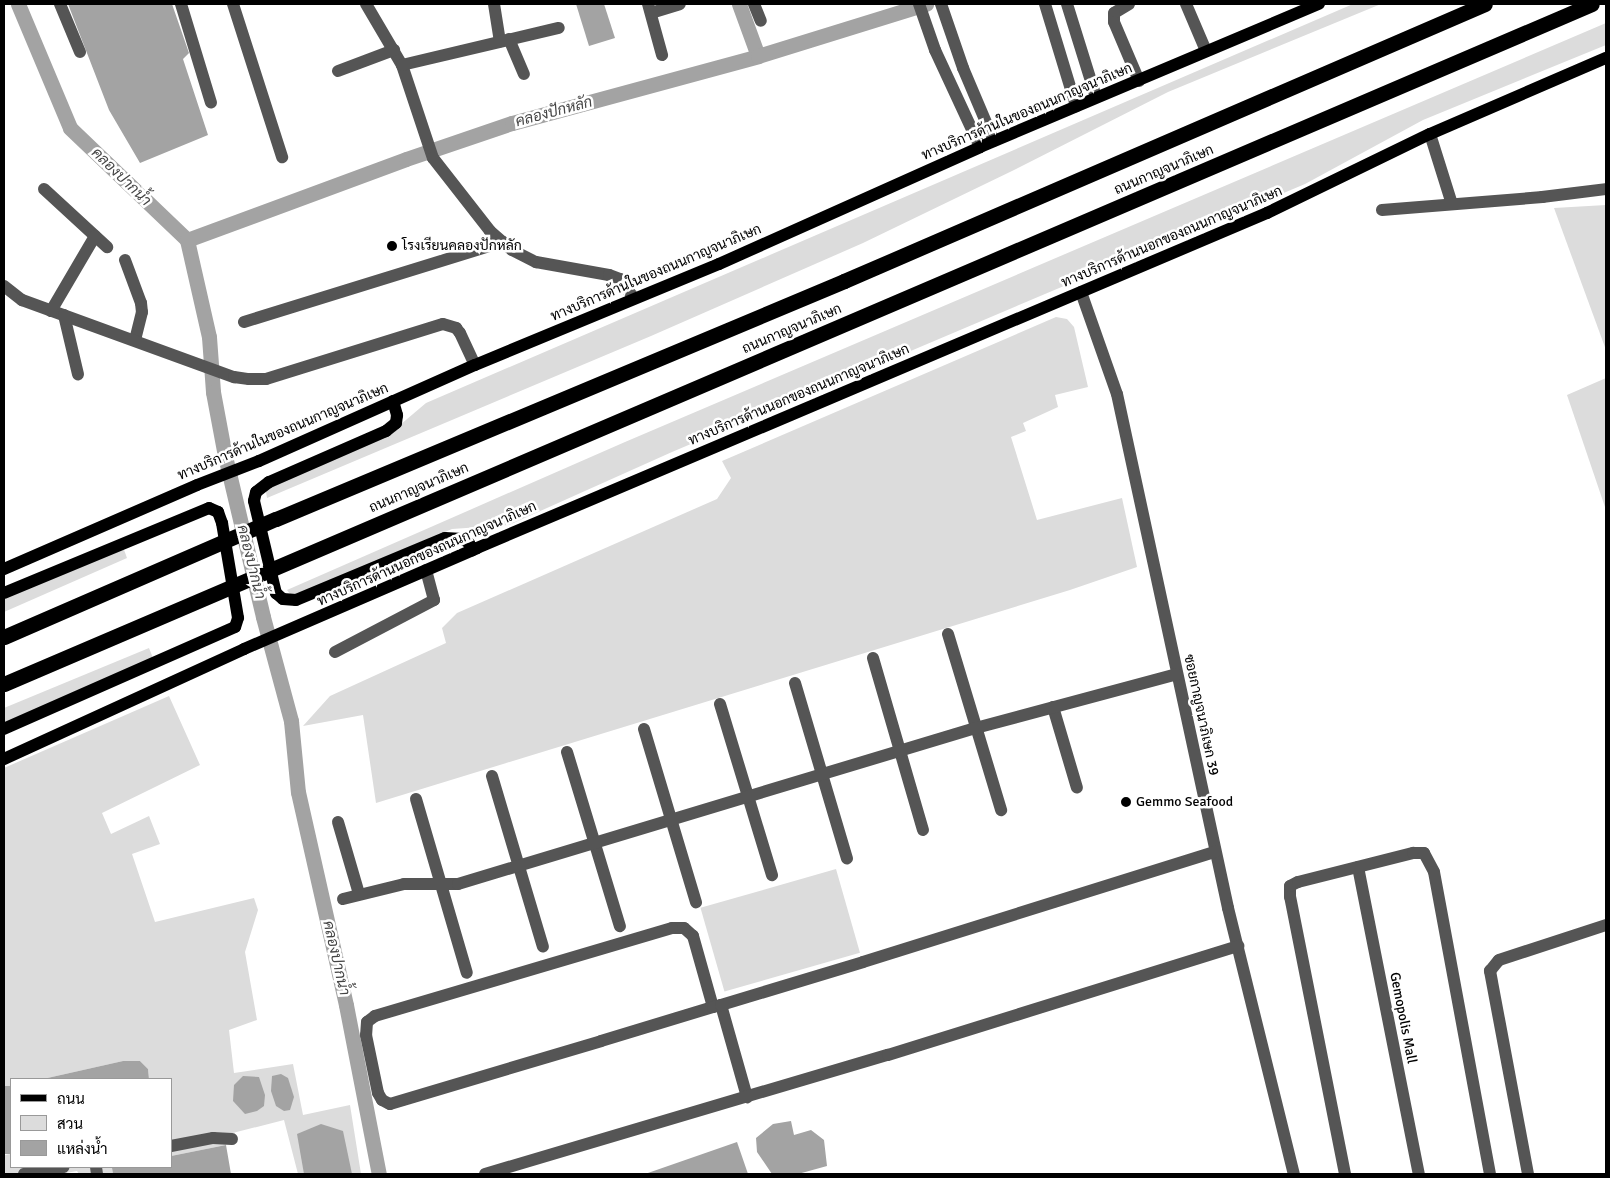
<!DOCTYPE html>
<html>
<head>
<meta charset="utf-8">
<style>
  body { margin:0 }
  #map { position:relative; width:1610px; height:1178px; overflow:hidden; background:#fff; font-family:Signika,Sarabun,sans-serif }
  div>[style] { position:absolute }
  .green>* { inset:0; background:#dcdcdc; transform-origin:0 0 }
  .water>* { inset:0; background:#a3a3a3; transform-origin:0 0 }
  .canal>* { height:15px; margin:-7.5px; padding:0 7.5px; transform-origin:7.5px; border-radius:7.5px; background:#a3a3a3 }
  .minor>* { height:12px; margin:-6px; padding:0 6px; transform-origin:6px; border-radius:6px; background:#555 }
  .major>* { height:12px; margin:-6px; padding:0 6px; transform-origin:6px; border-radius:6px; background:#000 }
  .highway>* { height:15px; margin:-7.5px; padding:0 7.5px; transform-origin:7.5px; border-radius:7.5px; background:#000 }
  .dots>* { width:14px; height:14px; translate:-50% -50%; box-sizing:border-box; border:2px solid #fff; border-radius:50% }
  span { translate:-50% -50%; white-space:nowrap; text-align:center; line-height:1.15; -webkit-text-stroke:5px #fff; paint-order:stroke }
  .street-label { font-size:14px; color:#000 }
  .poi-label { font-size:14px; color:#000 }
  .left { translate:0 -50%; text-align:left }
  .water-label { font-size:15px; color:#444; font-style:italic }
  .frame { position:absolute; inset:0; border:5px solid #000; pointer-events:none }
  .legend { position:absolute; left:10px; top:1078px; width:162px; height:90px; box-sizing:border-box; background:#fff; border:1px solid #999; margin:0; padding:6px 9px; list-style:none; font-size:15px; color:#000 }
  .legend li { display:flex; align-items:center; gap:10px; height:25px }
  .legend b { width:25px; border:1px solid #999 }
</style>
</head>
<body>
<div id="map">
  <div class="green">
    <i style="clip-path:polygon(1353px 4px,1381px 4px,1168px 92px,1012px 171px,863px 243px,651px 336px,267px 498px,266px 492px,269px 487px,387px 436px,426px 403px)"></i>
    <i style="clip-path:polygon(1606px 23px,1606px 45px,1423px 120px,1305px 184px,672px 452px,509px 525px,452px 529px,299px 594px,290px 594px,287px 590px,625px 442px)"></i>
    <i style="clip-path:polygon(1606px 205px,1606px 350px,1554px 208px)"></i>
    <i style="clip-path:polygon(1056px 317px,1067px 319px,1074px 327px,1088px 387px,1055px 395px,1058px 407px,1023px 423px,1026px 431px,1011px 437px,1037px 520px,1122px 498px,1137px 567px,1070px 590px,376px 803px,363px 715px,303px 726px,330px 696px,446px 643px,442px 628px,457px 613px,717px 499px,731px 478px,722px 461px)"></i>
    <i style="clip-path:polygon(1606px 378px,1606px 510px,1567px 395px)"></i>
    <i style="clip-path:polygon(123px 547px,127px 558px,4px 612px,4px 597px)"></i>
    <i style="clip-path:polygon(149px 648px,153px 658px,4px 724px,4px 708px)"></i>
    <i style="clip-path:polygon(169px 696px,200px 765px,102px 813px,111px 834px,149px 816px,160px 844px,132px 854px,155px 922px,254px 898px,258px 910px,245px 952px,257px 1020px,229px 1030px,234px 1073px,293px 1064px,303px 1115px,350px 1105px,361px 1174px,298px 1174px,284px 1120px,225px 1135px,226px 1145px,171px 1156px,171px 1079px,149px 1079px,148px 1069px,140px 1061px,123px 1061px,43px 1079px,11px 1079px,11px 1086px,4px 1088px,4px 768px)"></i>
    <i style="left:836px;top:869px;width:87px;height:141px;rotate:74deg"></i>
    <i style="clip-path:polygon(11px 1154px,11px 1167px,119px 1167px,112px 1168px,113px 1174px,79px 1174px,77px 1171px,60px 1174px,4px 1174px,4px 1155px)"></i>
  </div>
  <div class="water">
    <i style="clip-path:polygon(68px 4px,172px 4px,189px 53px,183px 59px,208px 135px,140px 163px,109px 110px)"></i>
    <i style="clip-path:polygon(576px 4px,604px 4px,615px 38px,589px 46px)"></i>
    <i style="clip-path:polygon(123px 1061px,140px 1061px,148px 1069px,149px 1079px,43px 1079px)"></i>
    <i style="clip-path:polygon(281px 1074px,288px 1078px,294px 1097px,290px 1110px,284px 1111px,276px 1106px,271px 1091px,272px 1076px)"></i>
    <i style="clip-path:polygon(243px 1076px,259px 1077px,265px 1095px,264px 1106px,257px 1111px,245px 1114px,233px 1101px,234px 1085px)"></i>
    <i style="left:11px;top:1086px;width:68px;height:7px;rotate:90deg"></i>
    <i style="clip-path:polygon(791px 1121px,794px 1135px,811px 1130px,824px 1140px,827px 1166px,798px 1174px,772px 1174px,757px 1152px,756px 1138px,773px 1124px)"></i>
    <i style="clip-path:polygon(321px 1124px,343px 1131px,352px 1174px,304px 1174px,297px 1134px)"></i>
    <i style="clip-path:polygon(737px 1142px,748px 1174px,645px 1174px)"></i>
    <i style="clip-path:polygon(226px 1145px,231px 1174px,113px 1174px,112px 1168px,119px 1167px,171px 1167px,171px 1156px)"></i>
  </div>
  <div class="canal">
    <i style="left:18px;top:4px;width:134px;rotate:67.2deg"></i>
    <i style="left:70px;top:128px;width:162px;rotate:43.7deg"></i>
    <i style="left:187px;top:240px;width:99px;rotate:77.2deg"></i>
    <i style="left:209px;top:337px;width:55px;rotate:85.8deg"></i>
    <i style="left:213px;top:392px;width:65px;rotate:79.4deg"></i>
    <i style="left:225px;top:456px;width:165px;rotate:76.7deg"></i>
    <i style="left:263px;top:617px;width:108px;rotate:74.9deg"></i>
    <i style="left:291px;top:721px;width:71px;rotate:84.4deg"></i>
    <i style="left:298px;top:792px;width:218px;rotate:77.3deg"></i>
    <i style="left:346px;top:1005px;width:172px;rotate:79deg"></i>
    <i style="left:739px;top:4px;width:55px;rotate:69.9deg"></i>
    <i style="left:187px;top:240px;width:233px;rotate:-20.3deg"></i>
    <i style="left:406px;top:159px;width:112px;rotate:-18.8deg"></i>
    <i style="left:512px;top:123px;width:255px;rotate:-15.2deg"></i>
    <i style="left:758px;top:56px;width:176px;rotate:-17.2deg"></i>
  </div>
  <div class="minor">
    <i style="left:60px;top:4px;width:52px;rotate:67.4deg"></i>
    <i style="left:181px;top:4px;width:103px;rotate:73.1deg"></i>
    <i style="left:233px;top:4px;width:161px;rotate:72.2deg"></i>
    <i style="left:366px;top:4px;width:71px;rotate:59.5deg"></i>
    <i style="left:402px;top:65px;width:98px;rotate:71.6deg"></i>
    <i style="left:433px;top:158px;width:93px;rotate:52deg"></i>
    <i style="left:490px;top:231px;width:29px;rotate:41deg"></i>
    <i style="left:512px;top:250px;width:27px;rotate:27deg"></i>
    <i style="left:536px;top:262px;width:74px;rotate:10.1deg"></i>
    <i style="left:609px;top:275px;width:12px;rotate:20deg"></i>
    <i style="left:620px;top:279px;width:24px;rotate:54deg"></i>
    <i style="left:494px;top:4px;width:38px;rotate:81deg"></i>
    <i style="left:648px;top:4px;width:53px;rotate:74.6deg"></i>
    <i style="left:754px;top:4px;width:18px;rotate:68deg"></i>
    <i style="left:919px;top:4px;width:49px;rotate:70.8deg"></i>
    <i style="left:935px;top:50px;width:107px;rotate:65.1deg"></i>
    <i style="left:941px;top:4px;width:68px;rotate:71deg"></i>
    <i style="left:963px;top:68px;width:79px;rotate:67deg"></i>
    <i style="left:1045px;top:4px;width:107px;rotate:73.1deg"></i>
    <i style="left:1067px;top:4px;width:97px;rotate:72.7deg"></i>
    <i style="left:1129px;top:4px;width:17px;rotate:149deg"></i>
    <i style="left:1114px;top:13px;width:9px;rotate:90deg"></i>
    <i style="left:1114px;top:22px;width:64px;rotate:67deg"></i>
    <i style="left:1186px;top:4px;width:51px;rotate:66.9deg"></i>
    <i style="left:651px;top:13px;width:30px;rotate:-17deg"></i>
    <i style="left:509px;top:39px;width:38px;rotate:67deg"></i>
    <i style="left:402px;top:65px;width:161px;rotate:-13.3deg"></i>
    <i style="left:338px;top:71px;width:60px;rotate:-20.6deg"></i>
    <i style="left:1430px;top:134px;width:73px;rotate:72.6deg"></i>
    <i style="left:44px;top:189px;width:86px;rotate:42.6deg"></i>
    <i style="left:1382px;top:210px;width:161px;rotate:-4.6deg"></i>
    <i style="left:1542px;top:197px;width:64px;rotate:-7.1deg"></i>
    <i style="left:125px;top:260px;width:46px;rotate:69.6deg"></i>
    <i style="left:141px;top:303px;width:9px;rotate:84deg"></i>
    <i style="left:142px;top:312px;width:29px;rotate:104deg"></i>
    <i style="left:4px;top:286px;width:23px;rotate:38deg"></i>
    <i style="left:22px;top:300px;width:226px;rotate:20deg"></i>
    <i style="left:234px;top:377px;width:15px;rotate:8deg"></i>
    <i style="left:249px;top:379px;width:17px"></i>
    <i style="left:266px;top:379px;width:185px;rotate:-17.3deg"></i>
    <i style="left:443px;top:324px;width:14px;rotate:17deg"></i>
    <i style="left:456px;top:328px;width:6px;rotate:51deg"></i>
    <i style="left:460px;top:333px;width:35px;rotate:65deg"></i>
    <i style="left:1081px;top:292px;width:108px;rotate:70.6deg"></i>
    <i style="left:1117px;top:394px;width:526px;rotate:77.81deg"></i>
    <i style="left:1228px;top:908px;width:274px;rotate:76.1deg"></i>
    <i style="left:51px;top:311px;width:87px;rotate:-59.6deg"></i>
    <i style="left:64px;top:315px;width:61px;rotate:76.7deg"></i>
    <i style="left:244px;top:322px;width:271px;rotate:-17.2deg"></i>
    <i style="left:948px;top:634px;width:184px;rotate:73.2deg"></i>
    <i style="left:335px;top:652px;width:112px;rotate:-27.7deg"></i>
    <i style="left:434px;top:600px;width:31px;rotate:-105deg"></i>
    <i style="left:873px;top:658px;width:179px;rotate:73.8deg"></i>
    <i style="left:795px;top:683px;width:183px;rotate:73.5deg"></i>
    <i style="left:720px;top:704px;width:179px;rotate:73.1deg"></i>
    <i style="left:1053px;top:707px;width:84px;rotate:73.5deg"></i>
    <i style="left:644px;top:729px;width:181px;rotate:73.3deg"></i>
    <i style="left:567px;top:752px;width:182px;rotate:73.1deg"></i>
    <i style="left:492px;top:776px;width:178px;rotate:73.4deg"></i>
    <i style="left:416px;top:799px;width:181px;rotate:73.7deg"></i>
    <i style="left:338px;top:822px;width:75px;rotate:73.7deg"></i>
    <i style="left:1358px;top:867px;width:313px;rotate:78.8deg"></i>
    <i style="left:343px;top:899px;width:63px;rotate:-13.8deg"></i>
    <i style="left:404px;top:884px;width:54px"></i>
    <i style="left:458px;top:884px;width:537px;rotate:-16.78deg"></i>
    <i style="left:972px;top:729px;width:212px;rotate:-15deg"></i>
    <i style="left:721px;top:1005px;width:96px;rotate:74.2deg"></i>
    <i style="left:713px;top:1007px;width:74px;rotate:-105.7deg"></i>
    <i style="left:693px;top:936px;width:12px;rotate:-138deg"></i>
    <i style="left:684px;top:928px;width:12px;rotate:180deg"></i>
    <i style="left:672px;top:928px;width:310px;rotate:163.5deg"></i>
    <i style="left:375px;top:1016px;width:10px;rotate:143deg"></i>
    <i style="left:367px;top:1022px;width:13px;rotate:94deg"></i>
    <i style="left:366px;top:1035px;width:59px;rotate:78.3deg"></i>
    <i style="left:378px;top:1093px;width:8px;rotate:60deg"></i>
    <i style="left:382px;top:1100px;width:9px;rotate:27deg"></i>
    <i style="left:390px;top:1104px;width:220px;rotate:-16.6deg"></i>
    <i style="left:601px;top:1041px;width:117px;rotate:-16.9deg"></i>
    <i style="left:713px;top:1007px;width:8px;rotate:-14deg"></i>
    <i style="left:721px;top:1005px;width:148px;rotate:-16.8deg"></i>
    <i style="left:863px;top:962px;width:369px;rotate:-17.4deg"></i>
    <i style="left:171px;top:1146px;width:43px;rotate:-10.8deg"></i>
    <i style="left:213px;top:1138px;width:19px;rotate:3deg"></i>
    <i style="left:96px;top:1167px;width:7px;rotate:82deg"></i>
    <i style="left:24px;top:1174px;width:40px;rotate:-10deg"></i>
    <i style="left:485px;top:1174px;width:420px;rotate:-16.5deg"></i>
    <i style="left:888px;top:1055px;width:367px;rotate:-17.3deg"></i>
    <i style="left:1345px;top:1174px;width:282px;rotate:-101.2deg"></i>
    <i style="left:1290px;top:897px;width:11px;rotate:-90deg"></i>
    <i style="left:1290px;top:886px;width:9px;rotate:-27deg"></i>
    <i style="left:1298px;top:882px;width:119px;rotate:-14.2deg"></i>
    <i style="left:1413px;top:853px;width:11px"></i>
    <i style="left:1424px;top:853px;width:21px;rotate:62deg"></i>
    <i style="left:1434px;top:872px;width:307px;rotate:79.5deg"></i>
    <i style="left:1528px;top:1174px;width:207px;rotate:-100.6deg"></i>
    <i style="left:1490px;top:971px;width:14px;rotate:-51deg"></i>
    <i style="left:1499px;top:960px;width:113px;rotate:-18.1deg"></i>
  </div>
  <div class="major">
    <i style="left:393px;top:401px;width:15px;rotate:74deg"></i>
    <i style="left:397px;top:415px;width:8px;rotate:97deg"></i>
    <i style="left:396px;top:423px;width:13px;rotate:141deg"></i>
    <i style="left:386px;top:431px;width:128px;rotate:156.4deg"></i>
    <i style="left:269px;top:482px;width:16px;rotate:142deg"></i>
    <i style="left:256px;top:492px;width:9px;rotate:103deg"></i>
    <i style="left:254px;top:501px;width:95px;rotate:76.6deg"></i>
    <i style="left:276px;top:593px;width:9px;rotate:41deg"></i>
    <i style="left:283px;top:599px;width:13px;rotate:4deg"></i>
    <i style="left:296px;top:600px;width:161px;rotate:-22.6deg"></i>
    <i style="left:445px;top:538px;width:18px;rotate:3deg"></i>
    <i style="left:463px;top:539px;width:7px;rotate:34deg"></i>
    <i style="left:469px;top:543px;width:8px;rotate:67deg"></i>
    <i style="left:4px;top:569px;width:210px;rotate:-23.5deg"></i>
    <i style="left:197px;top:485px;width:66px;rotate:-21.2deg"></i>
    <i style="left:259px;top:461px;width:236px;rotate:-24deg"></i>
    <i style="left:475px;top:365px;width:264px;rotate:-22.5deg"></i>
    <i style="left:719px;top:264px;width:286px;rotate:-24.1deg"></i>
    <i style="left:980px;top:147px;width:368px;rotate:-22.9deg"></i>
    <i style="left:4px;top:593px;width:222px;rotate:-22.5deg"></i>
    <i style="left:209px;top:508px;width:10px;rotate:24deg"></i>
    <i style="left:218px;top:512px;width:12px;rotate:70deg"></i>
    <i style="left:222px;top:523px;width:96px;rotate:80.4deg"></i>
    <i style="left:238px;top:618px;width:9px;rotate:108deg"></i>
    <i style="left:235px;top:627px;width:253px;rotate:156.2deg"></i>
    <i style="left:4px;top:759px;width:264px;rotate:-24.6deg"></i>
    <i style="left:244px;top:649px;width:254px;rotate:-23.4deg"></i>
    <i style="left:477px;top:548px;width:858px;rotate:-22.98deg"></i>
    <i style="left:1267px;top:213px;width:181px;rotate:-25.9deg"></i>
    <i style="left:1430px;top:134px;width:192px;rotate:-23.4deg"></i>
  </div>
  <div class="highway">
    <i style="left:4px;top:637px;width:296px;rotate:-23.5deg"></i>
    <i style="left:276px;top:519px;width:616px;rotate:-22.73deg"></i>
    <i style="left:844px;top:281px;width:698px;rotate:-23.37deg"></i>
    <i style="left:4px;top:684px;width:1727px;rotate:-23.18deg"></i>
  </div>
  <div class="dots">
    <i style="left:392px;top:246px;background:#000"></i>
    <i style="left:1126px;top:802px;background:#000"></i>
  </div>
  <div class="street-label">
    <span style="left:1027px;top:112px;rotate:-23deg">ทางบริการด้านในของถนนกาญจนาภิเษก</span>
    <span style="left:1164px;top:170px;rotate:-23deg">ถนนกาญจนาภิเษก</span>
    <span style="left:1172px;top:237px;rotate:-23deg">ทางบริการด้านนอกของถนนกาญจนาภิเษก</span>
    <span style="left:656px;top:273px;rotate:-23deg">ทางบริการด้านในของถนนกาญจนาภิเษก</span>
    <span style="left:792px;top:329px;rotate:-23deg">ถนนกาญจนาภิเษก</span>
    <span style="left:799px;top:395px;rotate:-23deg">ทางบริการด้านนอกของถนนกาญจนาภิเษก</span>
    <span style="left:283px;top:432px;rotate:-23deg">ทางบริการด้านในของถนนกาญจนาภิเษก</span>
    <span style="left:419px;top:488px;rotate:-23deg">ถนนกาญจนาภิเษก</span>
    <span style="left:427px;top:554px;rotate:-24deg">ทางบริการด้านนอกของถนนกาญจนาภิเษก</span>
    <span style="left:1201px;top:715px;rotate:78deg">ซอยกาญจนาภิเษก 39</span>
    <span style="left:1403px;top:1018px;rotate:79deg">Gemopolis Mall</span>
  </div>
  <div class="poi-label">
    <span class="left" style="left:402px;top:246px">โรงเรียนคลองปักหลัก</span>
    <span class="left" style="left:1136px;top:802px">Gemmo Seafood</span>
  </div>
  <div class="water-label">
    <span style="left:554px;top:112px;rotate:-15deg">คลองปักหลัก</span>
    <span style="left:121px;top:177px;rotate:44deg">คลองปากน้ำ</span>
    <span style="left:251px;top:562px;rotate:76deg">คลองปากน้ำ</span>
    <span style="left:336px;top:958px;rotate:77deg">คลองปากน้ำ</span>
  </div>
  <div class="frame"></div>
  <ul class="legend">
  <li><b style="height:6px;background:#000"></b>ถนน</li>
  <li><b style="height:14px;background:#dcdcdc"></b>สวน</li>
  <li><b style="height:14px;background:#a3a3a3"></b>แหล่งน้ำ</li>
  </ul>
</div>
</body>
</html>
